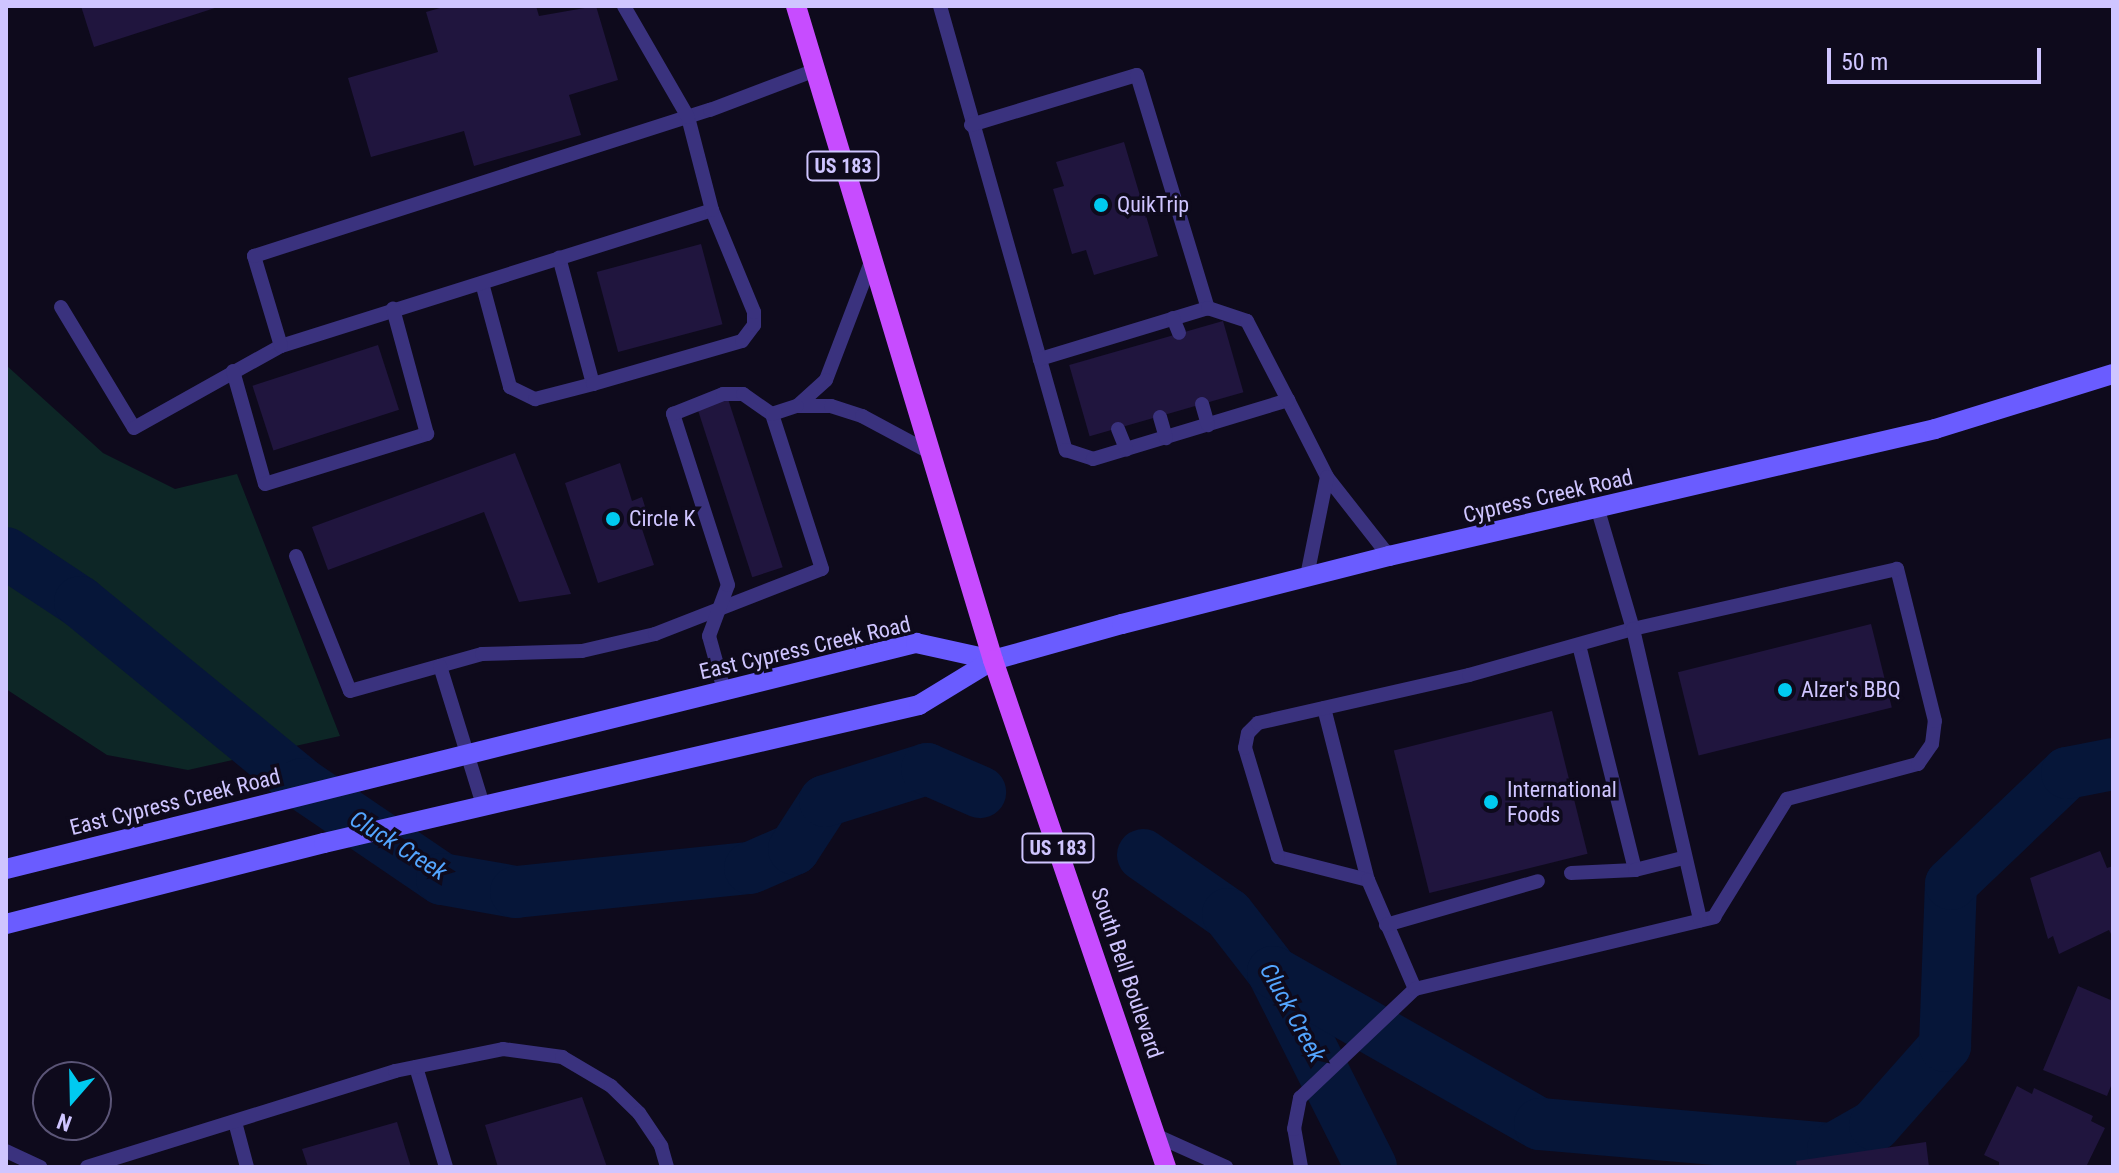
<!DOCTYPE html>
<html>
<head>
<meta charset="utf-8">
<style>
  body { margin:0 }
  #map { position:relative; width:2119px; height:1173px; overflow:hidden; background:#0e0a1c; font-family:"Roboto Condensed",sans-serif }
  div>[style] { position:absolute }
  .green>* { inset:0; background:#0d2626 }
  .river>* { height:52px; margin:-26px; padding:0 26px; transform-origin:26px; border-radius:26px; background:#061639 }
  .building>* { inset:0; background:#20153e; transform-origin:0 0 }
  .lane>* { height:14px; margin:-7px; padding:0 7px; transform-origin:7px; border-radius:7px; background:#3a327e }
  .secondary>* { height:20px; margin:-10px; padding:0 10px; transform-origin:10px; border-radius:10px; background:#6a5cff }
  .primary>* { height:20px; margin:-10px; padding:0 10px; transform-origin:10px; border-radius:10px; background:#c74cff }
  .dots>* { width:22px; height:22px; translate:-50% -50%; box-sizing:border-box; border:4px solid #0e0a1c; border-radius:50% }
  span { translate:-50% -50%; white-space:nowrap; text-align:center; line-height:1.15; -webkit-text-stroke:7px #0e0a1c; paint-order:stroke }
  .shield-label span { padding:2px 6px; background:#0e0a1c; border:2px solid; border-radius:6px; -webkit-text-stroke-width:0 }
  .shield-label { font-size:20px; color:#cfc5ff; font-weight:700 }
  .poi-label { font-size:22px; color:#cfc5ff }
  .left { translate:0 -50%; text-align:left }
  .street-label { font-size:22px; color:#cfc5ff }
  .water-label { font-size:24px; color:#53a5ff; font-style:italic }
  .frame { position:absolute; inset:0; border:8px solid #cfc5ff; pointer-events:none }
  .north { position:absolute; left:32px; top:1061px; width:80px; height:80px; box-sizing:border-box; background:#0e0a1c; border:2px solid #5b5577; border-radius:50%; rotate:200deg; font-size:22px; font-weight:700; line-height:32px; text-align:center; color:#cfc5ff }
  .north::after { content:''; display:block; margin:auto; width:28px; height:36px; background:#00caf0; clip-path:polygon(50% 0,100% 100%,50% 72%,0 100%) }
  .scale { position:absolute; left:1827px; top:48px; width:214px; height:36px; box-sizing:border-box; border:4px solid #cfc5ff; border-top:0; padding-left:10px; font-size:24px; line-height:28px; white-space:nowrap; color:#cfc5ff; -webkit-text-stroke:6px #0e0a1c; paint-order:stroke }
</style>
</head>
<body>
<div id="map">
  <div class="green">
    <i style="clip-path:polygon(6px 365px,103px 453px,175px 489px,237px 474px,340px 736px,188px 770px,107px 755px,6px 689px)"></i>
  </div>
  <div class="river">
    <i style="left:6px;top:553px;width:89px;rotate:33.5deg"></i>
    <i style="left:80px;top:602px;width:287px;rotate:39.3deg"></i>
    <i style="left:302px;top:784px;width:169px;rotate:34.2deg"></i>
    <i style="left:442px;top:879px;width:75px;rotate:10deg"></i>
    <i style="left:516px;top:892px;width:235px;rotate:-5.9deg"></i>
    <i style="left:750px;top:868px;width:48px;rotate:-23.4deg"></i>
    <i style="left:794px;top:849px;width:57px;rotate:-57.1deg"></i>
    <i style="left:825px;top:801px;width:107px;rotate:-17.4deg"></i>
    <i style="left:927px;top:769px;width:58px;rotate:23.5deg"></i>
    <i style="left:1143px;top:855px;width:103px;rotate:34.8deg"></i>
    <i style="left:1228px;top:914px;width:73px;rotate:52.2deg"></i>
    <i style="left:1273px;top:972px;width:218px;rotate:63.3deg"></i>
    <i style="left:1273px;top:972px;width:307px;rotate:29.7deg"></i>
    <i style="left:1540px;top:1124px;width:294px;rotate:4.9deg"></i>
    <i style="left:1833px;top:1149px;width:48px;rotate:-29.7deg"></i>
    <i style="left:1875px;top:1125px;width:106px;rotate:-48.5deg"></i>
    <i style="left:1945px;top:1046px;width:162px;rotate:-87.9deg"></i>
    <i style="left:1951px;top:884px;width:161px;rotate:-43.7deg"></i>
    <i style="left:2067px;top:773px;width:47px;rotate:-11.1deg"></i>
  </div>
  <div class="building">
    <i style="clip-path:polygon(81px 6px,217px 6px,218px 7px,94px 47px)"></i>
    <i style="clip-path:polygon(447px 6px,536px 6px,539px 16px,596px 6px,618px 80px,569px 95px,581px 135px,474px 166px,464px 131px,371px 157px,348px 78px,438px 52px,426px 12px)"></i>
    <i style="clip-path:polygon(1124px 142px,1158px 256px,1094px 275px,1086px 250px,1072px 254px,1053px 189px,1064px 186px,1056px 162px)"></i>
    <i style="left:701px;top:244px;width:83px;height:108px;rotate:75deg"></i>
    <i style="left:1223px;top:321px;width:74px;height:160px;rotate:74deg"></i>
    <i style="left:378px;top:345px;width:68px;height:132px;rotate:72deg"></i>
    <i style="left:728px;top:399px;width:177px;height:32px;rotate:72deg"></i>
    <i style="clip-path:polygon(515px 453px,571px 594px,519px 602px,484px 512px,328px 570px,312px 527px)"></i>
    <i style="clip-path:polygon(620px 463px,632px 501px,642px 497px,651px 526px,642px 529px,654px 565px,598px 583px,565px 483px)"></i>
    <i style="left:1871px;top:624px;width:86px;height:199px;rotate:76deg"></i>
    <i style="left:1552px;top:711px;width:147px;height:163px;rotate:76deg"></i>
    <i style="clip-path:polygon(2100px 851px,2107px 868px,2113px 866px,2113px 938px,2109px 930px,2059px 954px,2053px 936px,2048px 939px,2030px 878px)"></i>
    <i style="clip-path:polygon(2078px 986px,2113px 1001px,2113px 1081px,2107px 1096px,2043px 1070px)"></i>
    <i style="clip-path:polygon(2017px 1086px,2032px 1094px,2034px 1088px,2093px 1116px,2091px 1121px,2105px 1128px,2086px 1167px,1999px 1167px,1999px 1162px,1984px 1155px)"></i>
    <i style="clip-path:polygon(582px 1097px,607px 1167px,498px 1167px,485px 1125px)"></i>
    <i style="clip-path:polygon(397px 1122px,411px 1167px,308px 1167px,302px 1149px)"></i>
    <i style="clip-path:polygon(1926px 1142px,1929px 1167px,1797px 1167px,1796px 1161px)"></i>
  </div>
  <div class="lane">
    <i style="left:940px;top:6px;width:462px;rotate:74.2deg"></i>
    <i style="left:1066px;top:450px;width:28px;rotate:18deg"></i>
    <i style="left:1093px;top:459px;width:204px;rotate:-16.8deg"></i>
    <i style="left:1288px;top:400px;width:86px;rotate:63.1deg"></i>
    <i style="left:1327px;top:477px;width:100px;rotate:51.9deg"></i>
    <i style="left:971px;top:125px;width:173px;rotate:-16.8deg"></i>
    <i style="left:1137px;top:75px;width:244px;rotate:73.1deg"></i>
    <i style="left:1208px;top:308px;width:176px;rotate:163.1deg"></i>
    <i style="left:871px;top:262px;width:126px;rotate:110.9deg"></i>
    <i style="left:826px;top:380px;width:39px;rotate:138deg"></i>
    <i style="left:797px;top:406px;width:34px"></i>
    <i style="left:831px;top:406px;width:33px;rotate:18deg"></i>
    <i style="left:862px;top:416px;width:78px;rotate:28.2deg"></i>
    <i style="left:482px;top:283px;width:108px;rotate:74.9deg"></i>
    <i style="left:510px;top:387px;width:28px;rotate:26deg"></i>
    <i style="left:535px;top:399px;width:60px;rotate:-14.5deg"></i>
    <i style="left:593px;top:384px;width:131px;rotate:-105deg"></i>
    <i style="left:61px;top:307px;width:141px;rotate:58.9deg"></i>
    <i style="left:134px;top:428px;width:168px;rotate:-29.2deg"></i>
    <i style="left:281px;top:346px;width:452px;rotate:-17.5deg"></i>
    <i style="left:1208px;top:308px;width:41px;rotate:18.4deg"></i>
    <i style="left:1247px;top:321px;width:89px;rotate:62.6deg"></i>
    <i style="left:1173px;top:318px;width:16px;rotate:68deg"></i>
    <i style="left:281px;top:346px;width:94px;rotate:-106.7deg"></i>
    <i style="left:254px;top:256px;width:479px;rotate:-17.8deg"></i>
    <i style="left:710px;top:110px;width:113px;rotate:-20.7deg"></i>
    <i style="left:233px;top:371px;width:117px;rotate:74.2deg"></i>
    <i style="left:265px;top:484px;width:170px;rotate:-17.2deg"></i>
    <i style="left:427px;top:434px;width:130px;rotate:-105.2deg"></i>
    <i style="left:593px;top:384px;width:155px;rotate:-16.1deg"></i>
    <i style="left:742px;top:341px;width:20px;rotate:-53deg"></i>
    <i style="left:754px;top:325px;width:13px;rotate:-90deg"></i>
    <i style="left:754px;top:312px;width:110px;rotate:-112.4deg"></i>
    <i style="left:712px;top:210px;width:96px;rotate:-104.5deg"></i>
    <i style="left:688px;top:117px;width:128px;rotate:-120deg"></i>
    <i style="left:1202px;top:404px;width:22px;rotate:74deg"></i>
    <i style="left:1160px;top:417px;width:22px;rotate:74deg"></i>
    <i style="left:1118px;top:429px;width:22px;rotate:68deg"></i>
    <i style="left:296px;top:556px;width:145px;rotate:68.2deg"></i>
    <i style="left:350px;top:691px;width:137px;rotate:-15.7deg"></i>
    <i style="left:482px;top:654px;width:100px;rotate:-1.7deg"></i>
    <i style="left:582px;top:651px;width:75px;rotate:-13.1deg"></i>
    <i style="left:655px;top:634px;width:179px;rotate:-21.3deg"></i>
    <i style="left:822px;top:569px;width:163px;rotate:-107.9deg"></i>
    <i style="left:1307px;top:576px;width:101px;rotate:-78.6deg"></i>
    <i style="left:1579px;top:645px;width:232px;rotate:76deg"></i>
    <i style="left:440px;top:666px;width:145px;rotate:72.8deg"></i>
    <i style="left:724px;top:690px;width:56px;rotate:-105.5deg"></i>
    <i style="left:709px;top:636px;width:54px;rotate:-69.6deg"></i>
    <i style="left:728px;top:585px;width:180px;rotate:-107.8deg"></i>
    <i style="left:673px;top:414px;width:54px;rotate:-21.8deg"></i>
    <i style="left:723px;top:394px;width:20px"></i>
    <i style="left:743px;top:394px;width:35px;rotate:35deg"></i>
    <i style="left:772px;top:414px;width:26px;rotate:-18deg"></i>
    <i style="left:1324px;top:708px;width:178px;rotate:75.7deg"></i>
    <i style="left:1368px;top:880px;width:93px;rotate:-165.7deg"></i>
    <i style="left:1278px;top:857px;width:114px;rotate:-106.8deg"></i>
    <i style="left:1245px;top:748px;width:15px;rotate:-79deg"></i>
    <i style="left:1248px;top:733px;width:14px;rotate:-45deg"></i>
    <i style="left:1258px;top:723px;width:216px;rotate:-12.8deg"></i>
    <i style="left:1469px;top:675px;width:170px;rotate:-15.7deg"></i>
    <i style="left:1633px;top:629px;width:124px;rotate:-106.4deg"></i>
    <i style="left:1571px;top:873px;width:64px;rotate:-2.7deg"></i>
    <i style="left:1635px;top:870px;width:49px;rotate:-14deg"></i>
    <i style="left:1368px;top:880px;width:119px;rotate:66.7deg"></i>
    <i style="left:1386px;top:925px;width:158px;rotate:-16.1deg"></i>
    <i style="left:416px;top:1067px;width:104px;rotate:73.3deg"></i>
    <i style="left:235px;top:1122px;width:47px;rotate:75.1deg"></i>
    <i style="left:1157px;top:1136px;width:76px;rotate:24.2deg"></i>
    <i style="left:6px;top:1151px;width:38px;rotate:25deg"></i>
    <i style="left:87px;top:1167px;width:323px;rotate:-17.3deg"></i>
    <i style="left:395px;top:1071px;width:110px;rotate:-11.5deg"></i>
    <i style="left:503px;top:1049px;width:60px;rotate:7.7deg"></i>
    <i style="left:562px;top:1057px;width:57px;rotate:30.6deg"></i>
    <i style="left:611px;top:1086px;width:39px;rotate:44deg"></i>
    <i style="left:639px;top:1113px;width:40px;rotate:56deg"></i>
    <i style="left:661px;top:1146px;width:22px;rotate:74deg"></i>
    <i style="left:1301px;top:1167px;width:39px;rotate:-100deg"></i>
    <i style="left:1294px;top:1129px;width:32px;rotate:-79deg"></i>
    <i style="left:1300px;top:1098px;width:158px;rotate:-43.5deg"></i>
    <i style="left:1415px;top:989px;width:308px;rotate:-13.5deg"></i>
    <i style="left:1714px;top:917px;width:139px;rotate:-58.3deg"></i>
    <i style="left:1787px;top:799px;width:136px;rotate:-15deg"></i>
    <i style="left:1918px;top:764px;width:24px;rotate:-55deg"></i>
    <i style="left:1932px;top:744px;width:23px;rotate:-83deg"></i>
    <i style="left:1935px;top:721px;width:157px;rotate:-104deg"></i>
    <i style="left:1897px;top:569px;width:271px;rotate:167.2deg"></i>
    <i style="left:1633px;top:629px;width:299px;rotate:77deg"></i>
  </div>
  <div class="secondary">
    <i style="left:6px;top:869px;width:938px;rotate:-13.95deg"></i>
    <i style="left:916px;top:643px;width:79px;rotate:12.4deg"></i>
    <i style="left:6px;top:924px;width:328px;rotate:-14.3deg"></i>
    <i style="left:324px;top:843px;width:611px;rotate:-13.06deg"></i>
    <i style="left:919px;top:705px;width:87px;rotate:-31.3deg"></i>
    <i style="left:993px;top:660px;width:134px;rotate:-15.6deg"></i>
    <i style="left:1122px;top:624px;width:276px;rotate:-14.3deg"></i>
    <i style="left:1389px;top:556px;width:561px;rotate:-13.09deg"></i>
    <i style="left:1935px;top:429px;width:186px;rotate:-17.2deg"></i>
  </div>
  <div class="primary">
    <i style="left:796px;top:6px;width:683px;rotate:73.24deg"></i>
    <i style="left:993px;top:660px;width:536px;rotate:71.16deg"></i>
  </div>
  <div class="dots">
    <i style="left:1101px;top:205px;background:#00caf0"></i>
    <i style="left:613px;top:519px;background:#00caf0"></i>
    <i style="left:1785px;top:690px;background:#00caf0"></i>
    <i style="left:1491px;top:802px;background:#00caf0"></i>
  </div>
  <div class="shield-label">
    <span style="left:843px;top:166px">US 183</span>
    <span style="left:1058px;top:848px">US 183</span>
  </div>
  <div class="poi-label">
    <span class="left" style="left:1117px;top:205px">QuikTrip</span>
    <span class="left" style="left:629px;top:519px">Circle K</span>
    <span class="left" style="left:1801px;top:690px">Alzer's BBQ</span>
    <span class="left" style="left:1507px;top:802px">International<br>Foods</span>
  </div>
  <div class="street-label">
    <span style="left:1548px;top:496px;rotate:-13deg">Cypress Creek Road</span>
    <span style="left:805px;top:648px;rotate:-13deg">East Cypress Creek Road</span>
    <span style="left:175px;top:802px;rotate:-14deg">East Cypress Creek Road</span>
    <span style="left:1127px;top:973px;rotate:71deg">South Bell Boulevard</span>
  </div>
  <div class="water-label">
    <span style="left:398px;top:846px;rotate:32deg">Cluck Creek</span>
    <span style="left:1292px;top:1013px;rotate:61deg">Cluck Creek</span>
  </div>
  <div class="frame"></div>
  <div class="north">N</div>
  <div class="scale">50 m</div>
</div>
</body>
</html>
